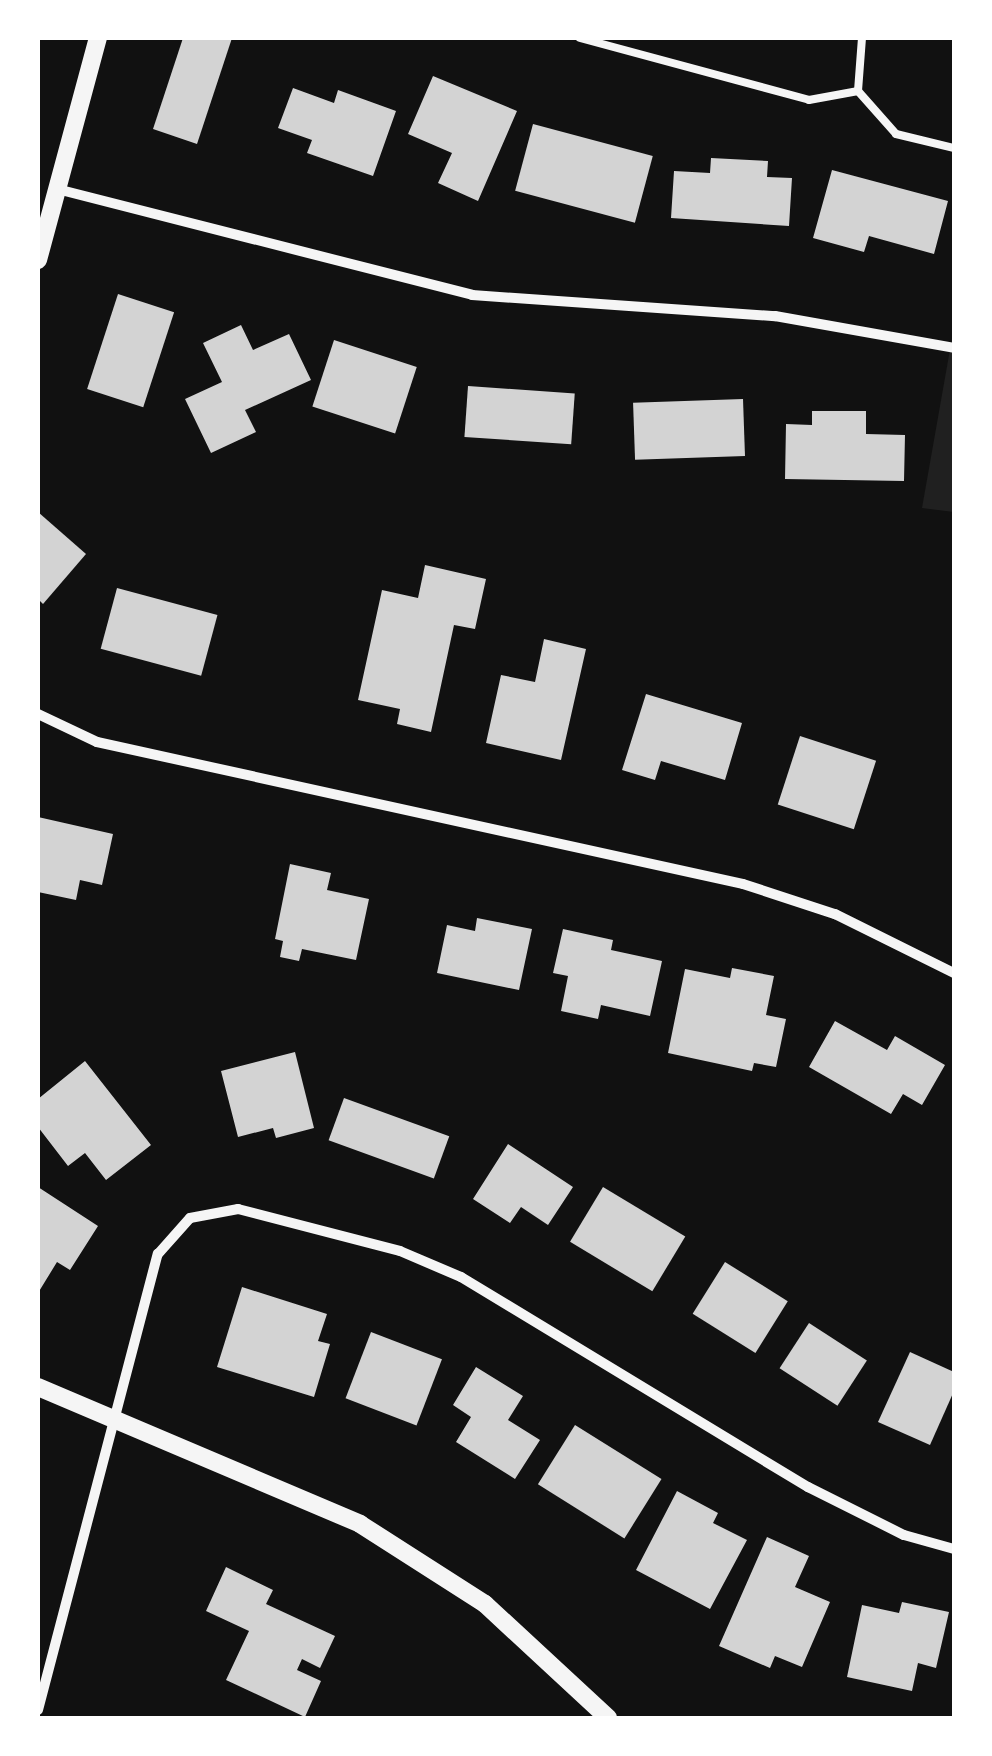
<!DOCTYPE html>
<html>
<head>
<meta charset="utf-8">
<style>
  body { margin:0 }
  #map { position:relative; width:992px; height:1756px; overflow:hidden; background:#111; font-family:Lato,sans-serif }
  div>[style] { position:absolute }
  .green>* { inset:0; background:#202020 }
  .building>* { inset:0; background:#d3d3d3; transform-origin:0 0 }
  .service>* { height:8px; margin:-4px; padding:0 4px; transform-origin:4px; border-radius:4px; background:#f5f5f5 }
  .minor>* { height:10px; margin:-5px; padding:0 5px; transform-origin:5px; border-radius:5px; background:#f5f5f5 }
  .tertiary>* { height:18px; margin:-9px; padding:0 9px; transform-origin:9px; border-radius:9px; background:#f5f5f5 }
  span { translate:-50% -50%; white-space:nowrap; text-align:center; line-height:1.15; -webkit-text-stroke:9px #fff; paint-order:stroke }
  .frame { position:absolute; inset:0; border:40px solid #fff; pointer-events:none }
</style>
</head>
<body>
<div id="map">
  <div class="green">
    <i style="clip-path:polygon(954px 327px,954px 512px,922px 508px)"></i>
  </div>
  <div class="building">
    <i style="clip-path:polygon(183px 38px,232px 38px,197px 144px,153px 129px)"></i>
    <i style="clip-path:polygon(433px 76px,517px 111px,478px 201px,438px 183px,452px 153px,408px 134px)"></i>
    <i style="clip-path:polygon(293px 88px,334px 103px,338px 90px,396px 111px,373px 176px,307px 153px,312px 140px,278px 128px)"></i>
    <i style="left:533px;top:124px;width:124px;height:69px;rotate:15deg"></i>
    <i style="clip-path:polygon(711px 158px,768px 161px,767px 177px,792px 178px,789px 226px,671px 218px,674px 171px,710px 173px)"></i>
    <i style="clip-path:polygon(832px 170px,948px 201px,934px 254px,869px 236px,864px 252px,813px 238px)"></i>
    <i style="left:118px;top:294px;width:59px;height:100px;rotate:18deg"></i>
    <i style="clip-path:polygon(241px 325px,253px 350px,289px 334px,311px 380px,245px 410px,256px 432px,211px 453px,185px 399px,222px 382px,203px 343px)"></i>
    <i style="left:334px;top:340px;width:87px;height:70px;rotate:18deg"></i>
    <i style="left:468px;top:386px;width:107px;height:51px;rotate:4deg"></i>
    <i style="left:743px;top:399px;width:57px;height:110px;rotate:88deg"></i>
    <i style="clip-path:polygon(812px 411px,866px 411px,866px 434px,905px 435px,904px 481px,785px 479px,786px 424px,812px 425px)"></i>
    <i style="clip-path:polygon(38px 512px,86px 554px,43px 604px,38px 599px)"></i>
    <i style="clip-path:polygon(425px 565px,486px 579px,475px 629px,454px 625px,431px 732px,397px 724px,400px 709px,358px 700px,382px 590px,418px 598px)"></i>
    <i style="left:117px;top:588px;width:104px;height:63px;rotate:15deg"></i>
    <i style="clip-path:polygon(544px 639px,586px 649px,561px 760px,486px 743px,501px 675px,535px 682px)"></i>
    <i style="clip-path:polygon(646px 694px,742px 723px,725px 780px,661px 761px,655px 780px,622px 770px)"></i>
    <i style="left:800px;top:736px;width:80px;height:72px;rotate:18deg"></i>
    <i style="clip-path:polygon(38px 817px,113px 834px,102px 885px,80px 880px,76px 900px,38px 892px)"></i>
    <i style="clip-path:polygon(290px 864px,331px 873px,327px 890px,369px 899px,356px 960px,302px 949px,299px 961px,280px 957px,283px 941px,275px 939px)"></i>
    <i style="clip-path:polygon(477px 918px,532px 929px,519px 990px,437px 973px,447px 925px,475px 931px)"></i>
    <i style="clip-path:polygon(563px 929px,613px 940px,611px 950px,662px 961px,650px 1016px,601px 1005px,598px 1019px,561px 1011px,568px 976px,553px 973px)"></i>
    <i style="clip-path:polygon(732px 968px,774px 976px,766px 1015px,786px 1019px,776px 1067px,754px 1063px,752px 1071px,668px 1053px,685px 969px,730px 978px)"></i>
    <i style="clip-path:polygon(835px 1021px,887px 1050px,895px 1036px,945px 1065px,922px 1105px,903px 1094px,891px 1114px,809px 1067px)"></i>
    <i style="clip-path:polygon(295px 1052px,314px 1128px,276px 1138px,273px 1128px,238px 1137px,221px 1071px)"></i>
    <i style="clip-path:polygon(85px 1061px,151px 1145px,106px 1180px,85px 1153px,68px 1166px,38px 1127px,38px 1099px)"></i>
    <i style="left:344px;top:1098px;width:112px;height:45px;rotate:20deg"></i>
    <i style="clip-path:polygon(508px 1144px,573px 1187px,548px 1225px,521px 1207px,510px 1223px,473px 1199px)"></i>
    <i style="clip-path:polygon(38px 1187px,98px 1226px,70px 1270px,57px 1262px,38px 1293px)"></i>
    <i style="left:603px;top:1187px;width:96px;height:64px;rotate:31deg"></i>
    <i style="left:725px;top:1262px;width:74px;height:61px;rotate:32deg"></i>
    <i style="clip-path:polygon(242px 1287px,327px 1314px,318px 1341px,330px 1344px,314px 1397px,217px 1367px)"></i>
    <i style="left:809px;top:1323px;width:69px;height:54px;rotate:33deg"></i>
    <i style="left:371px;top:1332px;width:76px;height:71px;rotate:21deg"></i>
    <i style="clip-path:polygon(910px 1352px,954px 1372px,954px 1391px,930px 1445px,878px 1422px)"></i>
    <i style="clip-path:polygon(476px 1367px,523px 1396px,508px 1420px,540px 1440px,515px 1479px,456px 1442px,471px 1417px,453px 1405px)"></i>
    <i style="left:575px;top:1425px;width:102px;height:70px;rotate:32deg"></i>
    <i style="clip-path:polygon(677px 1491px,718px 1513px,713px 1523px,747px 1540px,710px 1609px,636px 1570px)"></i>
    <i style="clip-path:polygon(767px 1537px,809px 1556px,795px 1587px,830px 1602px,802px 1667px,775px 1656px,770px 1668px,719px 1646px)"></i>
    <i style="clip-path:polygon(226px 1567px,273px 1590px,266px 1604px,335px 1636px,320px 1668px,302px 1659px,297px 1670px,321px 1681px,305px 1717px,226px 1680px,249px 1631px,206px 1611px)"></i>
    <i style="clip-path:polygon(902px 1602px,949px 1612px,936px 1668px,918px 1663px,912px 1691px,847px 1677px,862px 1605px,899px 1613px)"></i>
  </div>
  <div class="service">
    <i style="left:580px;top:38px;width:237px;rotate:15.1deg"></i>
    <i style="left:809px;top:100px;width:50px;rotate:-10.4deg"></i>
    <i style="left:858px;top:91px;width:57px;rotate:48.5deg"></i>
    <i style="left:896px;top:134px;width:60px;rotate:13.6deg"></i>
    <i style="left:858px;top:91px;width:53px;rotate:-85.7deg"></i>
  </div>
  <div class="minor">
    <i style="left:57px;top:189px;width:428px;rotate:14.3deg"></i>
    <i style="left:472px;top:295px;width:304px;rotate:4deg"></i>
    <i style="left:775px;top:316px;width:182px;rotate:10.1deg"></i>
    <i style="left:38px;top:714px;width:65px;rotate:25.4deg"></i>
    <i style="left:97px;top:742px;width:661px;rotate:12.4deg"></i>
    <i style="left:743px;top:884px;width:97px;rotate:18.1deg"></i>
    <i style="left:835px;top:914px;width:133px;rotate:26.4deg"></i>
    <i style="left:38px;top:1710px;width:472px;rotate:-75.3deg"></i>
    <i style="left:158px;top:1254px;width:48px;rotate:-48.4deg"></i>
    <i style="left:190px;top:1218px;width:49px;rotate:-10.6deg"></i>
    <i style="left:238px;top:1209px;width:167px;rotate:14.5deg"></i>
    <i style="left:400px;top:1251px;width:66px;rotate:23.1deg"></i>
    <i style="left:461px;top:1277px;width:406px;rotate:31.2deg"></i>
    <i style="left:808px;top:1487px;width:107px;rotate:26.6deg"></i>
    <i style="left:904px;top:1535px;width:52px;rotate:15.6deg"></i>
  </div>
  <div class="tertiary">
    <i style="left:38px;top:260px;width:230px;rotate:-74.9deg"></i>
    <i style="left:38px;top:1387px;width:350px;rotate:23deg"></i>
    <i style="left:360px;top:1524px;width:148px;rotate:32.6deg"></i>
    <i style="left:485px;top:1604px;width:168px;rotate:42.8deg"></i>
  </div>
  <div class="frame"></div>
</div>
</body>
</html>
